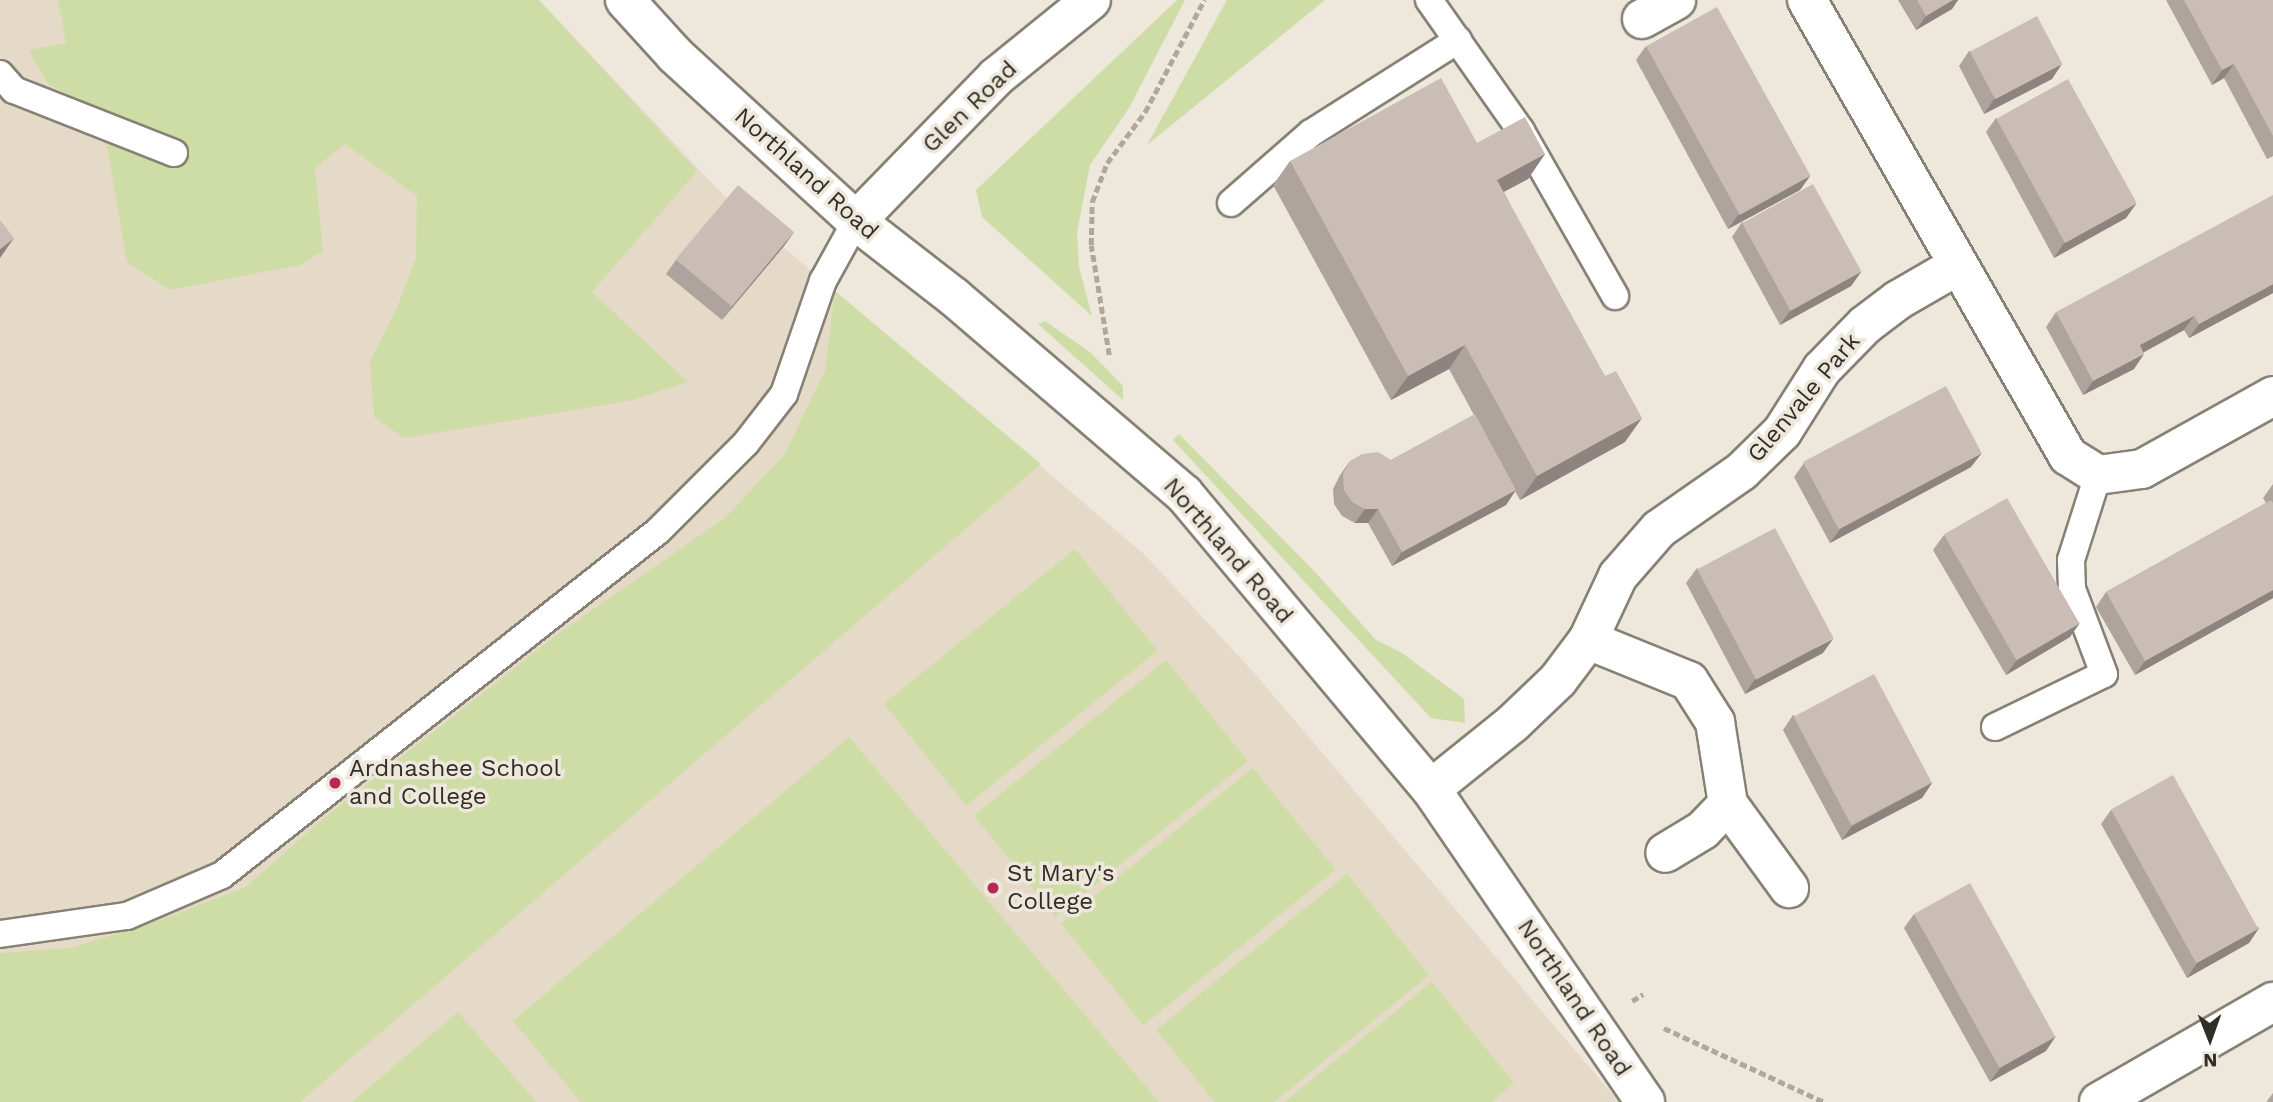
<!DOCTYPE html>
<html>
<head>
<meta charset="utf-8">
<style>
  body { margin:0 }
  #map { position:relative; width:2273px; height:1102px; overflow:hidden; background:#eee7db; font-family:"Work Sans",sans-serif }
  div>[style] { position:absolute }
  .built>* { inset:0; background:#e5dac7 }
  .green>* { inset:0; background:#cedca6; transform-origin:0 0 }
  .path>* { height:4.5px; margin-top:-2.25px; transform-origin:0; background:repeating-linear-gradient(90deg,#ada79e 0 7px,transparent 0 10.5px) }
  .roads { filter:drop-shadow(2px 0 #878175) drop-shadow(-2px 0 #878175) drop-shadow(0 2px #878175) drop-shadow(0 -2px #878175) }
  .lane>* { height:26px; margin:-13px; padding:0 13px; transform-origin:13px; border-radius:13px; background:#fff }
  .street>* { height:38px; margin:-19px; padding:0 19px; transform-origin:19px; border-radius:19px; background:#fff }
  .secondary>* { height:38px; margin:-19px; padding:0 19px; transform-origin:19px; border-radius:19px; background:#fff }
  .wall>* { inset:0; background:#aea39d }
  .shaded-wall>* { inset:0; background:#8d847f }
  .building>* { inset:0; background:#cabdb6; transform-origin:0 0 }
  .dots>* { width:19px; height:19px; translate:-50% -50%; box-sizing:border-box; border:4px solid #eee7db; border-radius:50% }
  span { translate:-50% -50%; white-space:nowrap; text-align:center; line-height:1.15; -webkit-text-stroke:7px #eee7db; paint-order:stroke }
  .street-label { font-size:24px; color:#312e29 }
  .poi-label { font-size:24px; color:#312e29 }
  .left { translate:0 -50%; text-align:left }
  .north { position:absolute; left:2175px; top:1004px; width:70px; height:70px; -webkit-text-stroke:5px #eee7db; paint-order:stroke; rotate:179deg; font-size:19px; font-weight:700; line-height:28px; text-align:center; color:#312e29 }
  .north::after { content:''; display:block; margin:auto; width:24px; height:32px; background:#312e29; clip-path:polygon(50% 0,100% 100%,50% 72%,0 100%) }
</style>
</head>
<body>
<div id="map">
  <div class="built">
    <i style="clip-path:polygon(0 0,539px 0,728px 200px,1145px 555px,1256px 675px,1619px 1102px,0 1102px)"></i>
  </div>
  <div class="green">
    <i style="clip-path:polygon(58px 0,539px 0,697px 171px,592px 292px,688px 382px,633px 400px,404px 438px,374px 417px,370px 362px,396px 310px,416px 258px,417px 196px,345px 144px,315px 168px,323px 251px,300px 265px,170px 290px,127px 262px,101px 111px,48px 84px,29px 50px,66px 43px)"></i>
    <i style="clip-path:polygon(1177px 0,1185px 0,1129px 108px,1090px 165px,1077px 232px,1079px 267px,1092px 316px,982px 217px,976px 190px)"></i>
    <i style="clip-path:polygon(1227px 0,1325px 0,1147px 145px)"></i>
    <i style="clip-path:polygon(835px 291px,1041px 464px,300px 1102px,0 1102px,0 953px,71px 948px,161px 920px,246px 887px,318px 823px,559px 633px,725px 518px,784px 455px,825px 371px)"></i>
    <i style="clip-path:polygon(1045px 321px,1091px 353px,1123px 386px,1123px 400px,1038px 324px)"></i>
    <i style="clip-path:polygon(1179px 434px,1315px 572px,1376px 640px,1402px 653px,1464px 699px,1465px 723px,1431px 718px,1173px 440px)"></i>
    <i style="left:1075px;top:549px;width:131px;height:246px;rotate:51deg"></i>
    <i style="left:1166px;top:660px;width:130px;height:247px;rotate:51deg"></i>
    <i style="clip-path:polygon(849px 737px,1159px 1102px,581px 1102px,513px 1021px)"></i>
    <i style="left:1253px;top:768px;width:131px;height:247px;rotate:51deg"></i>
    <i style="clip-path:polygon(1347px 874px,1429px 975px,1274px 1102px,1215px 1102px,1156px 1030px)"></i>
    <i style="clip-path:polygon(1432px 982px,1514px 1083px,1491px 1102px,1284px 1102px)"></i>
    <i style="clip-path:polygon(458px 1012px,536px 1102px,352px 1102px)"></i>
  </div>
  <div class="path">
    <i style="left:1109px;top:355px;width:111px;rotate:-99.3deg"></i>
    <i style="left:1091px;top:245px;width:43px;rotate:-88.7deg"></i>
    <i style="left:1092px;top:202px;width:42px;rotate:-69deg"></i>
    <i style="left:1107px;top:163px;width:64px;rotate:-53.3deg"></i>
    <i style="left:1145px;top:112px;width:127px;rotate:-62.2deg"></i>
    <i style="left:1632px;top:1001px;width:13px;rotate:-32deg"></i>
    <i style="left:1664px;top:1028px;width:176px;rotate:24.8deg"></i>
  </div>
  <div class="roads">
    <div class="lane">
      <i style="left:1429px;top:0;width:160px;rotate:54.9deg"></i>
      <i style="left:1521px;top:131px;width:190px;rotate:60.3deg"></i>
      <i style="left:0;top:74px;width:21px;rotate:49deg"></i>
      <i style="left:14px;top:90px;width:172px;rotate:21.5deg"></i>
      <i style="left:1231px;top:203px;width:106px;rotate:-41.2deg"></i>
      <i style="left:1311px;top:133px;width:174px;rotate:-32.3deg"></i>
      <i style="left:1995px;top:727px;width:121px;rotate:-25.9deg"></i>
      <i style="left:2104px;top:674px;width:91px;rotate:-110.6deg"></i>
      <i style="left:2072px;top:589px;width:29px;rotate:-92deg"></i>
      <i style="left:2071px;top:560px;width:89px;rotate:-72.4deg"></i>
      <i style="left:0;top:934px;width:128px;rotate:-8.1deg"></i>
      <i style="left:127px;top:916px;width:103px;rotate:-23.3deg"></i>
      <i style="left:222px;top:875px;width:555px;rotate:-38.27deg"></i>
      <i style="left:658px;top:531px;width:124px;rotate:-45deg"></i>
      <i style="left:746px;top:443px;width:62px;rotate:-52.2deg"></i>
      <i style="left:784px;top:394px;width:120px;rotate:-71deg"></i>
      <i style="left:823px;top:281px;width:68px;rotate:-61.2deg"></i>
    </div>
    <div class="street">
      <i style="left:1807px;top:0;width:525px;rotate:60.21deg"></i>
      <i style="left:2068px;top:456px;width:36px;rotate:32deg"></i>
      <i style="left:2098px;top:475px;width:44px;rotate:-7.8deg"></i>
      <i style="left:2142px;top:469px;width:150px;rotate:-29.1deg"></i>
      <i style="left:1642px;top:19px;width:39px;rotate:-29deg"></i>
      <i style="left:1588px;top:640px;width:109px;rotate:22.1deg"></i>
      <i style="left:1689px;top:681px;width:49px;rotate:57.6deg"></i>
      <i style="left:1715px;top:722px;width:83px;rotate:81deg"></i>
      <i style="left:1728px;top:804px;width:36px;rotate:134deg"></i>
      <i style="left:1703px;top:830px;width:44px;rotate:148.8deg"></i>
      <i style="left:1431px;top:789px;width:105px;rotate:-38.8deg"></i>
      <i style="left:1513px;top:723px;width:62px;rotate:-43.7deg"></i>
      <i style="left:1558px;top:680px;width:50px;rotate:-53.1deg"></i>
      <i style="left:1588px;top:640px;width:71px;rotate:-64.9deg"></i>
      <i style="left:1618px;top:576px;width:62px;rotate:-48.9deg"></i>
      <i style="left:1659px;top:529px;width:101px;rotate:-34.9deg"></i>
      <i style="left:1742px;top:471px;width:56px;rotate:-44.3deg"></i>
      <i style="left:1782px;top:432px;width:75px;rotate:-57.6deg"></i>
      <i style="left:1822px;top:369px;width:62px;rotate:-45.7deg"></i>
      <i style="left:1865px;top:325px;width:41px;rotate:-37.1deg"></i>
      <i style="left:1898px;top:300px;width:68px;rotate:-30deg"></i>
      <i style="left:1728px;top:804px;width:104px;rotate:54deg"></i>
      <i style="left:2099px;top:1102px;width:201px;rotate:-29.9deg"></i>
    </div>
    <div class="secondary">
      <i style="left:625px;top:0;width:74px;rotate:47.7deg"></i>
      <i style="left:675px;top:55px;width:246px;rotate:42.5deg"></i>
      <i style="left:856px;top:221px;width:124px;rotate:37.8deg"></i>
      <i style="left:954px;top:297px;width:303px;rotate:40.6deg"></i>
      <i style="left:1184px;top:494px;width:385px;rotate:50.1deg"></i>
      <i style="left:1431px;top:789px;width:379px;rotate:55.6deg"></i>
      <i style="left:856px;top:221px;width:201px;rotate:-45.8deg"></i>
      <i style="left:996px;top:77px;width:122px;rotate:-39deg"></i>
    </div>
  </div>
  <div class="wall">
    <i style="clip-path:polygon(1898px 0,1958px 0,1952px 9px,1916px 30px)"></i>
    <i style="clip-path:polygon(2166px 0,2273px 0,2273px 156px,2267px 159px,2224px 78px,2212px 85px)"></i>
    <i style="clip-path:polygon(1646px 46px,1810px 176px,1800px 190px,1728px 229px,1636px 60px)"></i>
    <i style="clip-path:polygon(1969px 51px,2052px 79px,1984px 114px,1959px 66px)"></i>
    <i style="clip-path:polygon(1996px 118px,2136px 204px,2126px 218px,2054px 258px,1986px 132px)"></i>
    <i style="clip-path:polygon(1545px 154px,1528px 179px,1504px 192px,1625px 442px,1520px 500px,1515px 491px,1506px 505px,1392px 566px,1368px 523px,1355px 523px,1342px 516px,1334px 504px,1333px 489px,1340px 475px,1350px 461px,1391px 460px,1474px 415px,1449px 369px,1391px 400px,1273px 185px,1290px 161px)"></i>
    <i style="clip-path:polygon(1742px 222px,1861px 272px,1851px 286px,1780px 325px,1732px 237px)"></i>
    <i style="clip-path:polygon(794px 232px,784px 246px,722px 320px,666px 274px,676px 260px)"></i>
    <i style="clip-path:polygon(2273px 293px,2189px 338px,2184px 330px,2143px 353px,2134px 369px,2083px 395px,2046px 327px,2056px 312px)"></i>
    <i style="clip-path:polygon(1804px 463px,1971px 467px,1830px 543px,1794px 477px)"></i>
    <i style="clip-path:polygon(2273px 484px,2273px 598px,2135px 675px,2096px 607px,2106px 592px,2266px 503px,2263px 498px)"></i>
    <i style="clip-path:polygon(1944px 535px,2070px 637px,2006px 675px,1933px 550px)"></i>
    <i style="clip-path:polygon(1697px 568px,1823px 653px,1745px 694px,1686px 583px)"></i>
    <i style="clip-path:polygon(1793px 715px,1932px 783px,1922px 798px,1842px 840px,1783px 730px)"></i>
    <i style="clip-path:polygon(2111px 810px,2259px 928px,2249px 943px,2187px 978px,2101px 824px)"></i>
    <i style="clip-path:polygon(1914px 914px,2046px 1051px,1990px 1082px,1904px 928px)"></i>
    <i style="clip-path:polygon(2273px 1093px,2273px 1102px,2267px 1102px,2267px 1101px)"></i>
  </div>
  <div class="shaded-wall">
    <i style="clip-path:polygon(1952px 0,1958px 0,1952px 9px,1916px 30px,1926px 16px)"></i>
    <i style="clip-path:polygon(2062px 64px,2052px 79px,1984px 114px,1994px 99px)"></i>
    <i style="clip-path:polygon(2234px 64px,2224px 78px,2212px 85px,2222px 70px)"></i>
    <i style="clip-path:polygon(1545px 154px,1528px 179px,1480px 204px,1497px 180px)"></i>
    <i style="clip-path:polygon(1810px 176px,1800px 190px,1728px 229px,1739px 214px)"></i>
    <i style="clip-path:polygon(2136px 204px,2126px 218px,2054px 258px,2064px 243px)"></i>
    <i style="clip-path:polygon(794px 232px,784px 246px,722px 320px,733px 306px)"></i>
    <i style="clip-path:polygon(14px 238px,0 258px,0 249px)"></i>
    <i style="clip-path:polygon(1861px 272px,1851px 286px,1780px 325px,1790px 311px)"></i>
    <i style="clip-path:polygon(2273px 284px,2273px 293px,2189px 338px,2199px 324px)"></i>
    <i style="clip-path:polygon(2194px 316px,2184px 330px,2129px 360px,2140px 345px)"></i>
    <i style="clip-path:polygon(1465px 345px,1449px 369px,1391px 400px,1408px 376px)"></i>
    <i style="clip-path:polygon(2144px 354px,2134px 369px,2083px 395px,2093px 381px)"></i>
    <i style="clip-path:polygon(1642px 418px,1625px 442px,1520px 500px,1537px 476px)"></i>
    <i style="clip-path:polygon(1982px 453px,1971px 467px,1830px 543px,1840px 529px)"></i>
    <i style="clip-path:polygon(1516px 490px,1506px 505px,1392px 566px,1402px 552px)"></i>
    <i style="clip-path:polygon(1365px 509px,1378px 509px,1368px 523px,1355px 523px)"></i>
    <i style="clip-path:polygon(2273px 590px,2273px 598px,2135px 675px,2145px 661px)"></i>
    <i style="clip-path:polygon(2080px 623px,2070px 637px,2006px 675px,2016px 661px)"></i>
    <i style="clip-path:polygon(1833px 639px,1823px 653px,1745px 694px,1755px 679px)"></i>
    <i style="clip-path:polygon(1932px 783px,1922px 798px,1842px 840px,1852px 826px)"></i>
    <i style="clip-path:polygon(2259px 928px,2249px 943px,2187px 978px,2197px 963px)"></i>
    <i style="clip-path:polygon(2056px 1036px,2046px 1051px,1990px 1082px,2000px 1068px)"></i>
  </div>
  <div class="building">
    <i style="clip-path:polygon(1917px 0,1953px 0,1926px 16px)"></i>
    <i style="clip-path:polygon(2184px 0,2273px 0,2273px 136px,2234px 64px,2222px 70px)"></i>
    <i style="left:1717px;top:7px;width:193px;height:81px;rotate:61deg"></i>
    <i style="left:2037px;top:16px;width:54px;height:76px;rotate:62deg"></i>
    <i style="clip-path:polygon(1441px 78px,1477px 143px,1525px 117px,1545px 154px,1497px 180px,1605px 376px,1616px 371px,1642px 418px,1537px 476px,1465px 345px,1408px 376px,1290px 161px)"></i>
    <i style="left:2068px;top:79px;width:142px;height:82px;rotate:61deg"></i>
    <i style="left:1813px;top:184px;width:100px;height:81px;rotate:61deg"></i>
    <i style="left:738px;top:185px;width:73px;height:97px;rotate:40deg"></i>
    <i style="clip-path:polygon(2273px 195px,2273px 284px,2199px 324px,2194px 316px,2140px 345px,2144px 354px,2093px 381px,2056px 312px)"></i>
    <i style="clip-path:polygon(0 220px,14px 238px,0 249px)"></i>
    <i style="left:1946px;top:386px;width:76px;height:162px;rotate:62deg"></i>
    <i style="clip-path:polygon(1475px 414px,1516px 490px,1402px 552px,1378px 509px,1365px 509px,1352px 502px,1344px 490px,1343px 474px,1350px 461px,1362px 454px,1378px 452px,1391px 460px)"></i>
    <i style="left:2007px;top:498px;width:145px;height:73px;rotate:60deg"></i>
    <i style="clip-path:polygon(2271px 500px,2273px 503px,2273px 590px,2145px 661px,2106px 592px)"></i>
    <i style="left:1775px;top:528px;width:125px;height:88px;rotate:62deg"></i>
    <i style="left:1874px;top:674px;width:123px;height:91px;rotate:62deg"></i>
    <i style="left:2173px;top:775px;width:176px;height:71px;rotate:61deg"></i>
    <i style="left:1970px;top:883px;width:176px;height:64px;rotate:61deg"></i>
  </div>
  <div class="dots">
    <i style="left:335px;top:783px;background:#b72857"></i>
    <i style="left:993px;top:888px;background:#b72857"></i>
  </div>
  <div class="street-label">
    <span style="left:970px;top:107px;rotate:-44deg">Glen Road</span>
    <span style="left:806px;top:174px;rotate:42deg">Northland Road</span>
    <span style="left:1804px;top:398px;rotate:-50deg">Glenvale Park</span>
    <span style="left:1228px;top:551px;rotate:49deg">Northland Road</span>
    <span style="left:1574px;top:998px;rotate:56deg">Northland Road</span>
  </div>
  <div class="poi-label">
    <span class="left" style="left:349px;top:783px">Ardnashee School<br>and College</span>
    <span class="left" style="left:1007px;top:888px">St Mary's<br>College</span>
  </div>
  <div class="north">N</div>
</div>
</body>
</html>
